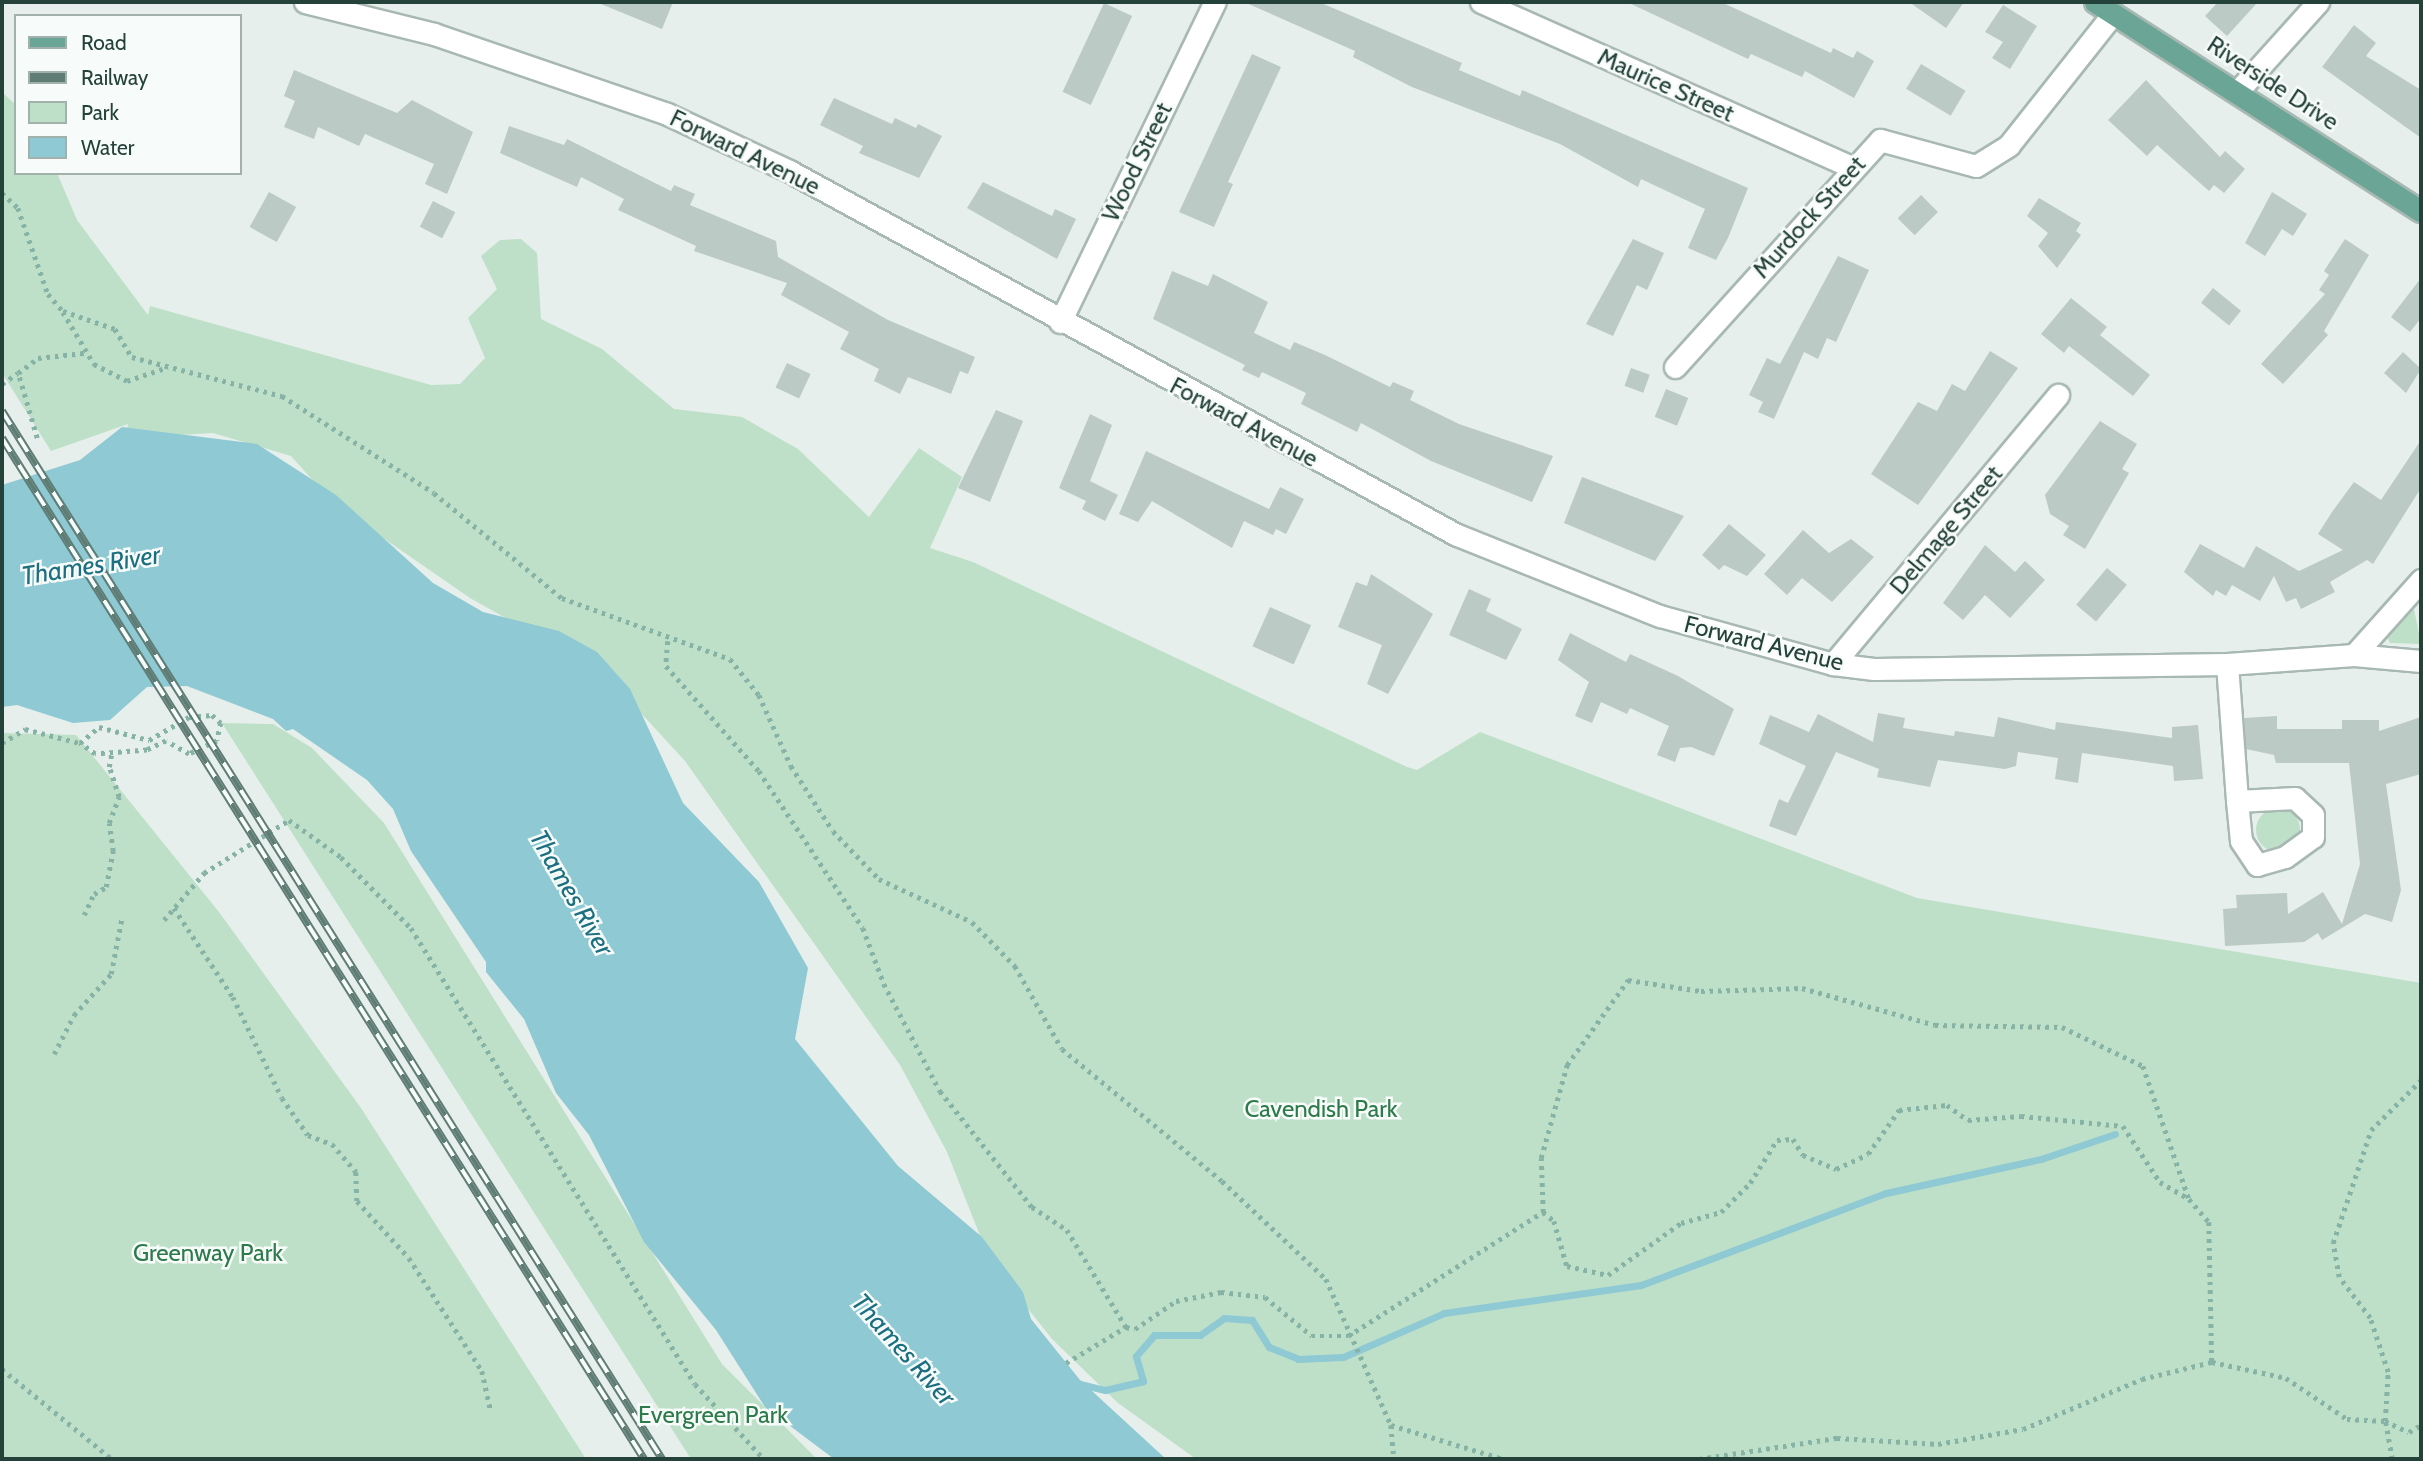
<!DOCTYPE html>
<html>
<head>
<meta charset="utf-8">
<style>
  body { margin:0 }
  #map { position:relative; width:2423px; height:1461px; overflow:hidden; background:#e6efeb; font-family:Cabin,sans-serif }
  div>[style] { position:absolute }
  .green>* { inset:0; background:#bfe0c8 }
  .round { border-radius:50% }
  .water>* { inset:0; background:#8ec9d4 }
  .stream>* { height:7px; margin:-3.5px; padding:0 3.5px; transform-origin:3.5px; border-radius:3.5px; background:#8ec9d4 }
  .building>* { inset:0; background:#bbcac4; transform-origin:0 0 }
  .path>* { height:4.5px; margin-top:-2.25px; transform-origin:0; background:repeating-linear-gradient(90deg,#86b3a5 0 3.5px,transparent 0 8.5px) }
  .roads { filter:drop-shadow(2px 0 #a8b8b2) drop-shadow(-2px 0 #a8b8b2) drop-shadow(0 2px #a8b8b2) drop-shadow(0 -2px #a8b8b2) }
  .minor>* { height:21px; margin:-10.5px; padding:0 10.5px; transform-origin:10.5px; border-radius:10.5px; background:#fff }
  .major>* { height:21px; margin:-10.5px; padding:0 10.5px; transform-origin:10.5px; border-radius:10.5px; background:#6aa596 }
  .rail>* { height:8px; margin-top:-4px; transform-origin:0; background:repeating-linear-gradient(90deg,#f7fbf9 0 16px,#5f7d75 0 32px); box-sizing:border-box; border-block:2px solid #5f7d75 }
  span { translate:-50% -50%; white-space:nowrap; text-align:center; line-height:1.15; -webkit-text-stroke:5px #f7fbf9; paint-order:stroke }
  .street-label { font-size:24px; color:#24423a }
  .park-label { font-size:24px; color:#2d7a4b }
  .water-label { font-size:26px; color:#1c6f80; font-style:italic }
  .frame { position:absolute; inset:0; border:4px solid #24423a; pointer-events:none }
  .legend { position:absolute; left:14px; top:14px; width:228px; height:161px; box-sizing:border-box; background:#f7fbf9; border:2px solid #a3b1ad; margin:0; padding:9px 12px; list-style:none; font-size:21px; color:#24423a }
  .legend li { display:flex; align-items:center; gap:14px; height:35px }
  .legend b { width:35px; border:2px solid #a3b1ad }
</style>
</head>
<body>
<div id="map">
  <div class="green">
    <i style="clip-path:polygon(2px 92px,16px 105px,16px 173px,57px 173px,77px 220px,148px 315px,150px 306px,431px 385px,460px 384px,485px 358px,468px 318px,497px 289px,481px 256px,500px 240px,521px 239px,537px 253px,541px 319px,602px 349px,674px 409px,742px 417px,798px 449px,869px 517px,919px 448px,962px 477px,930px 548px,973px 562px,1407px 767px,1417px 770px,1480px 732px,1917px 898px,2421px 983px,2421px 1459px,1196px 1459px,1118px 1403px,1052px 1339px,990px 1261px,947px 1152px,900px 1065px,685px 761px,604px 673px,470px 598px,334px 504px,291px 456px,213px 433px,126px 438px,128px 424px,51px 451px,2px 373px)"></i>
    <i style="clip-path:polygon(2414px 609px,2421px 644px,2390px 643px,2385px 632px)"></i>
    <i style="clip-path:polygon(222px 723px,273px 724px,312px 748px,384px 823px,722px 1364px,817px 1459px,691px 1459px)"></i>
    <i style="clip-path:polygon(2px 733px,76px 735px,219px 912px,361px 1108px,586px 1459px,2px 1459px)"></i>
    <i class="round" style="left:2256px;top:808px;width:44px;height:44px"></i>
  </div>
  <div class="water">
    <i style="clip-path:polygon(122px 427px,257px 444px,336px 495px,433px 583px,483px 612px,559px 631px,597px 652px,630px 689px,683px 803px,759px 882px,808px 968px,795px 1039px,898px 1166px,982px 1237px,1023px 1292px,1031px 1319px,1080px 1380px,1166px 1459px,834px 1459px,765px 1407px,716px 1330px,644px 1242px,589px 1135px,556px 1093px,524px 1019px,486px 972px,486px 962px,411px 851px,393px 809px,367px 780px,293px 729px,286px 731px,273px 719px,187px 686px,147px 687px,110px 720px,73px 723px,17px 705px,2px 707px,2px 485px,80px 460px)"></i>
  </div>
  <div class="stream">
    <i style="left:1072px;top:1382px;width:34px;rotate:14deg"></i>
    <i style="left:1105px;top:1390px;width:39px;rotate:-13deg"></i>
    <i style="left:1143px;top:1381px;width:26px;rotate:-106deg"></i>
    <i style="left:1136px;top:1356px;width:28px;rotate:-49deg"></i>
    <i style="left:1154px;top:1335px;width:46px"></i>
    <i style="left:1200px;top:1335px;width:29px;rotate:-35deg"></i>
    <i style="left:1224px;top:1318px;width:28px;rotate:4deg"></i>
    <i style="left:1252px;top:1320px;width:32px;rotate:58deg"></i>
    <i style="left:1269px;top:1347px;width:31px;rotate:22deg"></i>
    <i style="left:1298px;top:1359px;width:45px;rotate:-2.5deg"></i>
    <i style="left:1343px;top:1357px;width:110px;rotate:-23.5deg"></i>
    <i style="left:1444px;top:1313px;width:199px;rotate:-8.1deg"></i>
    <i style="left:1641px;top:1285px;width:262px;rotate:-20.6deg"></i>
    <i style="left:1886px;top:1193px;width:159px;rotate:-12.4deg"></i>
    <i style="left:2041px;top:1159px;width:78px;rotate:-18.7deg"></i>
  </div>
  <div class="building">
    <i style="clip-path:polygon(596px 2px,673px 2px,662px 29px)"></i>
    <i style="clip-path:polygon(1244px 2px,1319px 2px,1462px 63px,1459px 70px,1520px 96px,1522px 90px,1748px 188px,1728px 238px,1716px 260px,1688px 248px,1705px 209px,1641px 179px,1638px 187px,1560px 144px,1412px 87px,1353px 57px,1355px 51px)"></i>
    <i style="clip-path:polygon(1627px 2px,1721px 2px,1831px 53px,1833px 48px,1853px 58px,1857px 51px,1874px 61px,1854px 98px,1805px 71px,1802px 77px,1751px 54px,1748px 59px)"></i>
    <i style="clip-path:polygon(1909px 2px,1964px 2px,1946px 28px)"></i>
    <i style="clip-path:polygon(2218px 2px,2258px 2px,2227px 36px,2205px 16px)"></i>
    <i style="left:1104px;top:3px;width:31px;height:98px;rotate:25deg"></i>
    <i style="clip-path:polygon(2003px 5px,2037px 26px,2010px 69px,1992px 58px,2003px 42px,1985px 32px)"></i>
    <i style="clip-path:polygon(2354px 25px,2376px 43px,2366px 56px,2421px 90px,2421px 138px,2322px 67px)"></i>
    <i style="clip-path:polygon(1252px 54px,1281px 67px,1228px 182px,1233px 184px,1214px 227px,1179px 212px)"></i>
    <i style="left:1921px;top:64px;width:52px;height:29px;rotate:31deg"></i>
    <i style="clip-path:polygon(294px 70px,397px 113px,412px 100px,473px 132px,447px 194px,425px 184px,434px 164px,365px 134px,359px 146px,318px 127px,314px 139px,284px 127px,295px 101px,284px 96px)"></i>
    <i style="clip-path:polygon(2146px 80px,2220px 157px,2225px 151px,2245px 169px,2224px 193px,2214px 185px,2209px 191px,2157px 145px,2147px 156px,2108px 120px)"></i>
    <i style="clip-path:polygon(834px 98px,892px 124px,895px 118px,916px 128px,918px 124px,942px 136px,919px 178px,859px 153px,863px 146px,820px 125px)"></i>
    <i style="clip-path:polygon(509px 126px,564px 145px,567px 139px,671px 191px,674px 185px,695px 194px,690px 205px,776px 241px,778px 257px,888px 320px,975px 357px,968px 374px,960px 371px,951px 394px,908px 377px,900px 394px,874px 381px,879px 369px,840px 349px,849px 332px,781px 295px,787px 283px,694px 251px,696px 246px,618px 210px,624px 199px,581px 177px,577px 187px,500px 153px)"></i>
    <i style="clip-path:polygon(983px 182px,1052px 216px,1055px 209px,1076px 219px,1057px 259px,967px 208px)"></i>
    <i style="left:269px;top:192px;width:31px;height:40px;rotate:29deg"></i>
    <i style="clip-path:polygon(2272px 192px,2307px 214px,2293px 236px,2282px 229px,2265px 256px,2245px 243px)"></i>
    <i style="left:1921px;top:195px;width:24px;height:33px;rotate:45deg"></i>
    <i style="clip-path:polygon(2039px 198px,2081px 223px,2076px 231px,2081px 235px,2057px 268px,2038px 246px,2048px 233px,2027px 216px)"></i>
    <i style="left:433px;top:201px;width:25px;height:29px;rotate:27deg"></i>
    <i style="clip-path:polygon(1633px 239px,1664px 253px,1647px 290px,1637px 285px,1613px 336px,1586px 324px)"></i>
    <i style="clip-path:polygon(2345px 239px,2369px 255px,2324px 331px,2328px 335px,2283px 384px,2261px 364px,2325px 294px,2319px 290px,2329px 275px,2324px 271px)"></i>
    <i style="clip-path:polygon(1838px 256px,1869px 270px,1836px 342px,1827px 338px,1818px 359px,1804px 352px,1774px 419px,1758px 412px,1763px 402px,1749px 395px,1767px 358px,1780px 364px)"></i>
    <i style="clip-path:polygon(1172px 271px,1208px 286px,1213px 274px,1268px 302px,1254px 333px,1290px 350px,1294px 342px,1325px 355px,1390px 387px,1393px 382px,1414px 391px,1410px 400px,1459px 424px,1553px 456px,1532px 502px,1431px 461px,1361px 423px,1357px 432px,1301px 404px,1306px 393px,1262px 372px,1259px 378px,1242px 370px,1245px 365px,1153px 319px)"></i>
    <i style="clip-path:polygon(2421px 278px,2421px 318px,2410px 332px,2391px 317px)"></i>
    <i style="left:2213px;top:288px;width:36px;height:19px;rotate:39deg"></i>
    <i style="clip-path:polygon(2071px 298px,2107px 327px,2100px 335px,2150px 375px,2133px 396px,2069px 346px,2064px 353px,2041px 334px)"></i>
    <i style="clip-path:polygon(1990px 351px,2018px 368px,1918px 505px,1871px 474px,1918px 402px,1937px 411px,1952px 384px,1965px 391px)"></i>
    <i style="clip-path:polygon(2403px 352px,2421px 369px,2406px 393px,2384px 373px)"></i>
    <i style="left:787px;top:363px;width:26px;height:27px;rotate:25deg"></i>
    <i style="left:1631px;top:368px;width:20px;height:19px;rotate:20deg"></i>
    <i style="left:1666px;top:389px;width:24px;height:30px;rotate:22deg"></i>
    <i style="clip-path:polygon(996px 410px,1023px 421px,990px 502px,958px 488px)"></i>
    <i style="clip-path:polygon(1090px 414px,1112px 425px,1090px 481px,1118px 495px,1105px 521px,1082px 509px,1086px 501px,1059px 488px)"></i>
    <i style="clip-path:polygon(2100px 421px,2137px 444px,2122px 469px,2129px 473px,2085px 549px,2063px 535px,2069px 526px,2050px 514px,2045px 495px)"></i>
    <i style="clip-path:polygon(2421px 440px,2421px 488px,2373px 564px,2367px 560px,2330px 582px,2335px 592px,2301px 609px,2296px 598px,2286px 602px,2274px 576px,2260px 601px,2232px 585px,2226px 596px,2216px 590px,2213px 596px,2184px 572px,2200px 544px,2244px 568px,2256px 546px,2299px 571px,2343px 550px,2318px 534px,2332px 512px,2354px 482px,2381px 500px)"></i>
    <i style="clip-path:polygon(1146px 451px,1269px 509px,1280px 487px,1304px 499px,1286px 534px,1276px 529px,1273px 535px,1244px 521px,1232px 548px,1152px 501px,1138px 522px,1119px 514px)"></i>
    <i style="clip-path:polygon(1582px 477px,1684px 516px,1655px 561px,1564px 523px)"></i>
    <i style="clip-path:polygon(1729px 524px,1766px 555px,1747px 576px,1724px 565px,1719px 570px,1702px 555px)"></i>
    <i style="clip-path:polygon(1803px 530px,1829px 553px,1851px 539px,1874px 557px,1832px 602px,1802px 578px,1787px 595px,1764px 574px)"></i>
    <i style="clip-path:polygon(1985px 545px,2015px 572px,2025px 561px,2045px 580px,2010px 618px,1985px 595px,1963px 620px,1943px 603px)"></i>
    <i style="left:2107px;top:568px;width:26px;height:48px;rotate:40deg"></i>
    <i style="clip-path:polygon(1371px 574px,1433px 614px,1388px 694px,1367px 684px,1382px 645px,1338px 627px,1356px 582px,1367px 586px)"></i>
    <i style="clip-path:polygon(1469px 589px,1491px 599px,1486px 611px,1522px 629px,1506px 660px,1449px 635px)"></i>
    <i style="left:1270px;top:607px;width:45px;height:43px;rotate:24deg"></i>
    <i style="clip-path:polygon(1570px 633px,1626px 662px,1630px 654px,1678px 676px,1734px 709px,1714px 756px,1691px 747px,1680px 748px,1675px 762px,1657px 755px,1669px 726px,1630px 708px,1627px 714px,1601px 702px,1592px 723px,1575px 716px,1589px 682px,1558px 660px)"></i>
    <i style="clip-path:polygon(1878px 713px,1905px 718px,1903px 728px,1954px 736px,1955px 731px,1994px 737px,1998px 717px,2055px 730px,2056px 722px,2172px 738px,2172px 727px,2198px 725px,2203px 779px,2174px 781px,2173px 766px,2082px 753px,2078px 783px,2055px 779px,2058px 758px,2018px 752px,2016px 766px,2005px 769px,1938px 760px,1930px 787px,1877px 777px,1879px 769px,1836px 752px,1796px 836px,1769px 826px,1779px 799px,1788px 803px,1806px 766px,1759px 744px,1770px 715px,1809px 732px,1818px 714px,1873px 742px)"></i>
    <i style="clip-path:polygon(2277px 716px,2277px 729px,2342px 729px,2342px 720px,2379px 720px,2379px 731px,2421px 717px,2421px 774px,2386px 784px,2401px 890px,2392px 922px,2365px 914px,2322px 940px,2318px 933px,2304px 942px,2225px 946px,2223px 909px,2237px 908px,2236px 895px,2287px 893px,2288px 914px,2323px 892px,2342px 924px,2360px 864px,2349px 763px,2276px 763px,2274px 755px,2246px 749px,2244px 718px)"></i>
  </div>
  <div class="path">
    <i style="left:2px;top:193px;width:22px;rotate:43deg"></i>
    <i style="left:18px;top:208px;width:91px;rotate:70.8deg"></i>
    <i style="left:48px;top:294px;width:23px;rotate:49deg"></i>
    <i style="left:63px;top:311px;width:55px;rotate:19.1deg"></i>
    <i style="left:115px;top:329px;width:33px;rotate:59deg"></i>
    <i style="left:132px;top:357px;width:155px;rotate:14.6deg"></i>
    <i style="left:282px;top:396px;width:180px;rotate:32.5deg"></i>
    <i style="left:434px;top:493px;width:166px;rotate:39.4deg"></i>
    <i style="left:562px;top:598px;width:179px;rotate:20deg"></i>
    <i style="left:730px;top:659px;width:46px;rotate:51.1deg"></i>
    <i style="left:759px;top:695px;width:78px;rotate:65.7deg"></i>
    <i style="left:791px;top:766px;width:77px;rotate:57.1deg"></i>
    <i style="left:833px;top:831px;width:66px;rotate:46.2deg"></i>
    <i style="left:879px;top:879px;width:102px;rotate:24.8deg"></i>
    <i style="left:972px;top:922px;width:62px;rotate:45.7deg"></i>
    <i style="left:1015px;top:966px;width:95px;rotate:60.5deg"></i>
    <i style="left:1062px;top:1049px;width:207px;rotate:39.5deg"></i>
    <i style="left:1222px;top:1181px;width:143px;rotate:43.3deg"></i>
    <i style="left:1326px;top:1279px;width:160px;rotate:66deg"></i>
    <i style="left:1391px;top:1425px;width:117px;rotate:16.9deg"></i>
    <i style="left:63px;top:312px;width:61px;rotate:59.2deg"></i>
    <i style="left:94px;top:364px;width:37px;rotate:27deg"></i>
    <i style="left:127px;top:381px;width:43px;rotate:-18.9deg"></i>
    <i style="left:2px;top:384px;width:19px;rotate:-35deg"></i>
    <i style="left:37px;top:438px;width:68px;rotate:-106.3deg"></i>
    <i style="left:18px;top:373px;width:25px;rotate:-37deg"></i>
    <i style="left:38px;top:358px;width:46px;rotate:-6.2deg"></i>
    <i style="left:668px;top:641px;width:25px;rotate:95deg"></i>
    <i style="left:666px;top:666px;width:140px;rotate:48.5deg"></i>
    <i style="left:759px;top:771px;width:188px;rotate:56.5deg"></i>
    <i style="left:863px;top:928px;width:60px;rotate:69.4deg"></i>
    <i style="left:884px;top:984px;width:121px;rotate:62.4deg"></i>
    <i style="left:940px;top:1091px;width:148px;rotate:51.6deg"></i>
    <i style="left:1032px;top:1207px;width:42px;rotate:33.3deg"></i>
    <i style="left:1067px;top:1230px;width:114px;rotate:58.7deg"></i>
    <i style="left:1126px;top:1327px;width:9px;rotate:13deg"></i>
    <i style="left:1135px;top:1329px;width:50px;rotate:-34.3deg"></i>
    <i style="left:1176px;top:1301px;width:46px;rotate:-11.3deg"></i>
    <i style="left:1221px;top:1292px;width:44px;rotate:6.5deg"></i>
    <i style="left:1265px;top:1297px;width:61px;rotate:39.7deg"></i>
    <i style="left:1312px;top:1336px;width:36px"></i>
    <i style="left:1348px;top:1336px;width:231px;rotate:-32.5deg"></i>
    <i style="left:1543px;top:1212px;width:14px;rotate:39deg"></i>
    <i style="left:1554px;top:1221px;width:47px;rotate:73.9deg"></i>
    <i style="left:1567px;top:1266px;width:42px;rotate:12.4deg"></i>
    <i style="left:1608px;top:1275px;width:90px;rotate:-35.5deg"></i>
    <i style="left:1681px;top:1223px;width:41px;rotate:-15.4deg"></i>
    <i style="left:1721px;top:1212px;width:41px;rotate:-45deg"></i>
    <i style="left:1750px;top:1183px;width:51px;rotate:-57.9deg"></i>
    <i style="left:1777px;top:1140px;width:16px;rotate:-4deg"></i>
    <i style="left:1793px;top:1139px;width:19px;rotate:58deg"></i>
    <i style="left:1803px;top:1155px;width:36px;rotate:23deg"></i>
    <i style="left:1836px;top:1169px;width:35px;rotate:-25deg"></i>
    <i style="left:1868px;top:1154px;width:54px;rotate:-54.8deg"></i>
    <i style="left:1899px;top:1110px;width:48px;rotate:-5.9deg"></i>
    <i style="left:1947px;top:1105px;width:26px;rotate:36deg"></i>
    <i style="left:1968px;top:1120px;width:53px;rotate:-4.3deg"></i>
    <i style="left:2021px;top:1116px;width:102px;rotate:5.6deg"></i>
    <i style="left:2123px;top:1126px;width:67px;rotate:56.5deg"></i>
    <i style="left:2160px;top:1182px;width:34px;rotate:30deg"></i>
    <i style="left:2189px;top:1199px;width:30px;rotate:49deg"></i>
    <i style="left:2209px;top:1222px;width:140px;rotate:88.8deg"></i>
    <i style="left:2px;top:743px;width:27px;rotate:-31deg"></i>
    <i style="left:25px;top:729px;width:57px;rotate:14.3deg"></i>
    <i style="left:80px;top:743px;width:25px;rotate:-40deg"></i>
    <i style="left:99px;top:727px;width:52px;rotate:14.6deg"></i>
    <i style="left:149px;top:740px;width:46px;rotate:-29.9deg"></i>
    <i style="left:189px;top:717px;width:23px;rotate:-5deg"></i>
    <i style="left:212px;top:715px;width:12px;rotate:42deg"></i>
    <i style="left:221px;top:723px;width:18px;rotate:103deg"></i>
    <i style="left:217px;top:741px;width:31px;rotate:155deg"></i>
    <i style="left:189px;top:754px;width:26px;rotate:-151deg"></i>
    <i style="left:166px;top:741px;width:21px;rotate:155deg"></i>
    <i style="left:147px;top:750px;width:52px;rotate:175.6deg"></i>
    <i style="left:95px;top:754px;width:19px;rotate:-144deg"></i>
    <i style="left:174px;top:908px;width:107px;rotate:56.5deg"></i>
    <i style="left:233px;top:997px;width:112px;rotate:64.1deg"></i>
    <i style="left:282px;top:1098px;width:45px;rotate:54.9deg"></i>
    <i style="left:308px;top:1135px;width:26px;rotate:21deg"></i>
    <i style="left:332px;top:1144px;width:37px;rotate:49deg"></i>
    <i style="left:356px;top:1172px;width:29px;rotate:88deg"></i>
    <i style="left:357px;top:1201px;width:77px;rotate:47.6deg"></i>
    <i style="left:409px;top:1258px;width:135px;rotate:57.1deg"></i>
    <i style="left:482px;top:1371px;width:42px;rotate:77.6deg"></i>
    <i style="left:84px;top:915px;width:23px;rotate:-65deg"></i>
    <i style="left:94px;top:894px;width:14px;rotate:-30deg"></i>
    <i style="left:106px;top:887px;width:37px;rotate:-79deg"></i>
    <i style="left:113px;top:851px;width:28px;rotate:-98deg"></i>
    <i style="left:109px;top:823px;width:28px;rotate:-69deg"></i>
    <i style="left:119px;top:797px;width:32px;rotate:-108deg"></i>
    <i style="left:109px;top:767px;width:15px;rotate:-79deg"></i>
    <i style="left:164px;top:920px;width:62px;rotate:-49.6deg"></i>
    <i style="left:204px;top:873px;width:100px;rotate:-31.9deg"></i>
    <i style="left:289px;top:820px;width:64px;rotate:35.4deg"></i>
    <i style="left:341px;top:857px;width:100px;rotate:45.4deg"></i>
    <i style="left:411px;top:928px;width:537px;rotate:58.09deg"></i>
    <i style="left:695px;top:1384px;width:102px;rotate:47.4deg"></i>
    <i style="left:54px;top:1054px;width:44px;rotate:-62.9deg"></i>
    <i style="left:74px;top:1015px;width:55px;rotate:-47.9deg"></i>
    <i style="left:111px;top:974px;width:58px;rotate:-79.1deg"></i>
    <i style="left:1543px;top:1212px;width:54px;rotate:-92.1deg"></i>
    <i style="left:1541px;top:1158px;width:97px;rotate:-74.4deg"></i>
    <i style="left:1567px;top:1065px;width:105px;rotate:-54.3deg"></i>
    <i style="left:1628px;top:980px;width:74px;rotate:8.6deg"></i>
    <i style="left:1701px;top:991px;width:101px;rotate:-1.7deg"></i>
    <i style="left:1802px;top:988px;width:138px;rotate:15.5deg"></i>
    <i style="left:1935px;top:1025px;width:127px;rotate:0.9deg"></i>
    <i style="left:2062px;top:1027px;width:90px;rotate:25.7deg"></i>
    <i style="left:2143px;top:1066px;width:141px;rotate:70.9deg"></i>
    <i style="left:1066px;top:1363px;width:70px;rotate:-31deg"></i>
    <i style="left:2px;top:1369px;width:142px;rotate:39.3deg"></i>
    <i style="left:1391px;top:1425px;width:34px;rotate:85deg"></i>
    <i style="left:1699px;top:1459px;width:140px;rotate:-8.7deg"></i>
    <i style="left:1837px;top:1438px;width:101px;rotate:3.4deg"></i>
    <i style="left:1938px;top:1444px;width:86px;rotate:-10deg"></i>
    <i style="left:2023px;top:1429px;width:129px;rotate:-22.8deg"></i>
    <i style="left:2142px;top:1379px;width:72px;rotate:-13.7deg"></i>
    <i style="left:2212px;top:1362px;width:76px;rotate:12.2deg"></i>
    <i style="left:2286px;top:1378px;width:73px;rotate:33.9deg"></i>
    <i style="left:2347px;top:1419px;width:38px;rotate:3deg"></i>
    <i style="left:2385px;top:1421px;width:26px;rotate:25deg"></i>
    <i style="left:2409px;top:1432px;width:14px;rotate:-30deg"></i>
    <i style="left:2392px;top:1459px;width:39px;rotate:-100deg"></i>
    <i style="left:2385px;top:1421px;width:49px;rotate:-86.5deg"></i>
    <i style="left:2388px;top:1372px;width:57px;rotate:-108.4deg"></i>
    <i style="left:2370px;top:1318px;width:51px;rotate:-127.1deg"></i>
    <i style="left:2339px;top:1277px;width:35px;rotate:-100deg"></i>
    <i style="left:2333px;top:1243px;width:119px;rotate:-71.4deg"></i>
    <i style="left:2371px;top:1130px;width:71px;rotate:-45deg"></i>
  </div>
  <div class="roads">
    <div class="minor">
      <i style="left:305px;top:2px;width:133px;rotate:13.9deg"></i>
      <i style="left:434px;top:34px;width:246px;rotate:18.9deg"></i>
      <i style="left:667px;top:114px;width:135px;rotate:25deg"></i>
      <i style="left:789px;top:171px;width:761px;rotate:28.59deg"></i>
      <i style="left:1457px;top:535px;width:219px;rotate:21.8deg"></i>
      <i style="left:1660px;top:616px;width:180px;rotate:15.5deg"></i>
      <i style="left:1833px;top:664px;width:41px;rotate:7deg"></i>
      <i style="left:1874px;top:669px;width:353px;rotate:-0.8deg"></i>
      <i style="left:2227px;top:664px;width:127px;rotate:-4.1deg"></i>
      <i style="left:2354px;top:655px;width:101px;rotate:-48.2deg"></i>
      <i style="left:1481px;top:2px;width:405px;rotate:24deg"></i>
      <i style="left:2238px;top:91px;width:120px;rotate:-48deg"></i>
      <i style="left:1060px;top:322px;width:356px;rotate:-64.2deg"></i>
      <i style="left:1675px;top:367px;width:306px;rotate:-47.9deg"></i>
      <i style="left:1880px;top:140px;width:99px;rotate:15.2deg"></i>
      <i style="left:1976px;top:166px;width:39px;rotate:-32deg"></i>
      <i style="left:2009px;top:145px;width:167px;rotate:-51.6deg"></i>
      <i style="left:2354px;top:655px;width:67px;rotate:5.1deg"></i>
      <i style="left:1833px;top:664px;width:351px;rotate:-50.1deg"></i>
      <i style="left:2227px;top:664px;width:137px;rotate:85.8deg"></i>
      <i style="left:2237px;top:801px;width:40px;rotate:84.3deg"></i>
      <i style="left:2241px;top:841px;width:29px;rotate:56deg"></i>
      <i style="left:2257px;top:865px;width:29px;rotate:-16deg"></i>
      <i style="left:2285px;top:857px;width:34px;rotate:-36deg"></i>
      <i style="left:2313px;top:837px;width:22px;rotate:-90deg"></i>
      <i style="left:2313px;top:815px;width:25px;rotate:-137deg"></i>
      <i style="left:2295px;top:798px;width:58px;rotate:177deg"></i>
    </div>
    <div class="major">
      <i style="left:2095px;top:2px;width:387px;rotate:32.7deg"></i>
    </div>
  </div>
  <div class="rail">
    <i style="left:2px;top:411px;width:1239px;rotate:57.8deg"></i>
    <i style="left:2px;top:438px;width:1206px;rotate:57.84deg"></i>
  </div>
  <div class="street-label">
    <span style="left:2273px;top:83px;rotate:33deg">Riverside Drive</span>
    <span style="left:1666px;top:85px;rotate:24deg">Maurice Street</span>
    <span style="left:745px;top:152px;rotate:26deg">Forward Avenue</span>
    <span style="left:1137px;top:162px;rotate:-64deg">Wood Street</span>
    <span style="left:1809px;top:217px;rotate:-48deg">Murdock Street</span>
    <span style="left:1244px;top:422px;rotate:28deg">Forward Avenue</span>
    <span style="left:1946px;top:530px;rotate:-50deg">Delmage Street</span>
    <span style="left:1764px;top:643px;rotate:14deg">Forward Avenue</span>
  </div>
  <div class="park-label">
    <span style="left:1321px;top:1109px">Cavendish Park</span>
    <span style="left:208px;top:1253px">Greenway Park</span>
    <span style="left:713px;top:1415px">Evergreen Park</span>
  </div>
  <div class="water-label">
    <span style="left:91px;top:566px;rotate:-9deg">Thames River</span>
    <span style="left:571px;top:893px;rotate:60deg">Thames River</span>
    <span style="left:903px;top:1350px;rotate:48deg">Thames River</span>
  </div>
  <div class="frame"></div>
  <ul class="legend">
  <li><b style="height:9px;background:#6aa596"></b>Road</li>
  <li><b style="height:9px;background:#5f7d75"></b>Railway</li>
  <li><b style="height:19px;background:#bfe0c8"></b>Park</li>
  <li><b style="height:19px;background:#8ec9d4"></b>Water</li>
  </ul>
</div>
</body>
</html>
